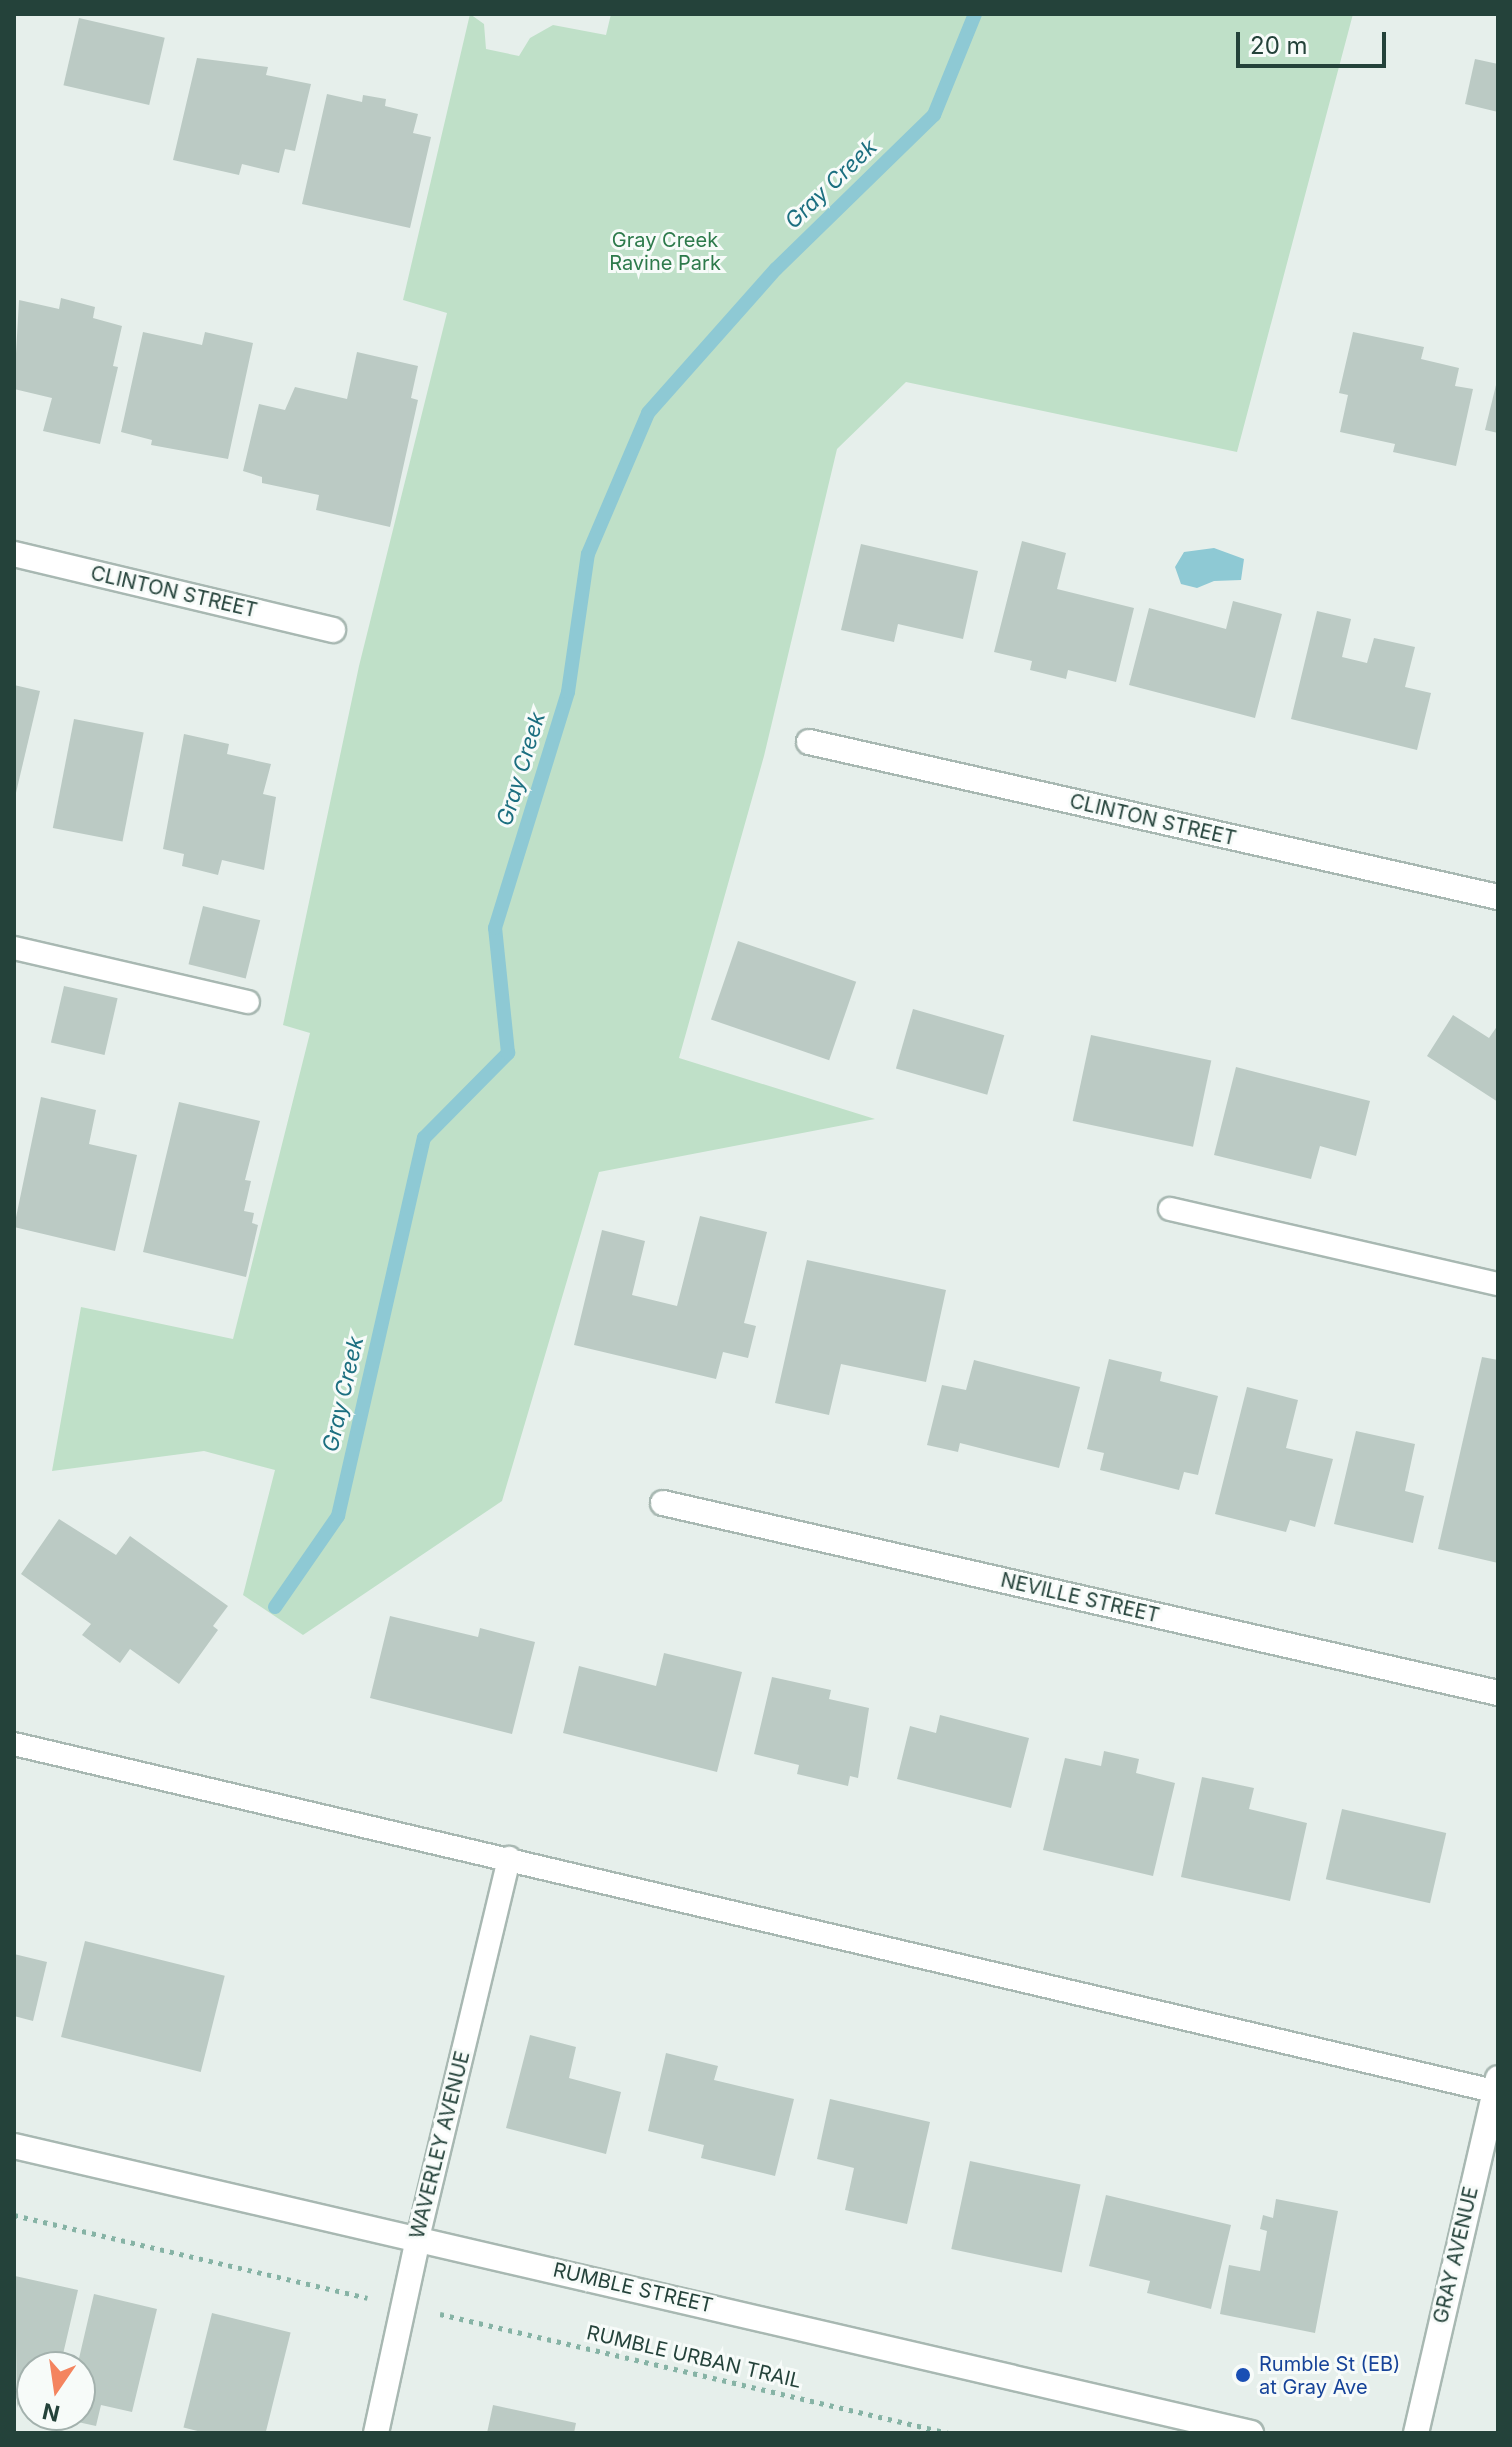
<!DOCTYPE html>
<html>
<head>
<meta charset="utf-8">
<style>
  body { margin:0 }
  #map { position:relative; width:1512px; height:2447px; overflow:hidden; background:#e6efeb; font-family:Inter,sans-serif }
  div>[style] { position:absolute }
  .green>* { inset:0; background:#bfe0c8 }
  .water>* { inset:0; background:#8ec9d4 }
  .stream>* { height:14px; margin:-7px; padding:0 7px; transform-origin:7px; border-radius:7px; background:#8ec9d4 }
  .building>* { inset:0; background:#bbcac4; transform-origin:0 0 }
  .path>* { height:5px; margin-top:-2.5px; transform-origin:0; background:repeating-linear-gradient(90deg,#86b3a5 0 4px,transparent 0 10px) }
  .roads { filter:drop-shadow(2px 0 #a8b8b2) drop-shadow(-2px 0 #a8b8b2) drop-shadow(0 2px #a8b8b2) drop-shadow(0 -2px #a8b8b2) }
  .lane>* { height:22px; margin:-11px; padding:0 11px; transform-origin:11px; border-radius:11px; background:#fff }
  .street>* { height:24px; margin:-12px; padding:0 12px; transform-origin:12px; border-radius:12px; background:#fff }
  .secondary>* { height:24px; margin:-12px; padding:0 12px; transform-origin:12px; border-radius:12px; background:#fff }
  .dots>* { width:22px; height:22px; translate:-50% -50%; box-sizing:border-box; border:4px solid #f7fbf9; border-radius:50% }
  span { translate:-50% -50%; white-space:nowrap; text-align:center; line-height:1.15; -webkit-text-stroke:6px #f7fbf9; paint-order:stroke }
  .park-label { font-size:20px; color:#2d7a4b }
  .street-label { font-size:20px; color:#24423a }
  .transit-label { font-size:20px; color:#164399 }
  .left { translate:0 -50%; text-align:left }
  .water-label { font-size:22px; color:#1c6f80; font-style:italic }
  .frame { position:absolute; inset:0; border:16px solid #24423a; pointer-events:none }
  .north { position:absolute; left:16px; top:2351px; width:80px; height:80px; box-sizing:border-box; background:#f7fbf9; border:2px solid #a3b1ad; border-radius:50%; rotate:193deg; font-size:22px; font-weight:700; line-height:32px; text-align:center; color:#24423a }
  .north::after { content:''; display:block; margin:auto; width:28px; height:36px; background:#f4845f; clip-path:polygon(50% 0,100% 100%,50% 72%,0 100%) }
  .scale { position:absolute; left:1236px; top:32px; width:150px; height:36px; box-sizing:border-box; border:4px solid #24423a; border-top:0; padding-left:10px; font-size:24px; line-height:28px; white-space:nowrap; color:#24423a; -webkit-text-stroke:6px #f7fbf9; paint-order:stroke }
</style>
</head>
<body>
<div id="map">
  <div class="green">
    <i style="clip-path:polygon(470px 14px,484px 24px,486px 49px,519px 56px,530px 38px,553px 25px,606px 35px,611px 14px,1353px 14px,1237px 452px,906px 382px,837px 449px,764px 756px,679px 1058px,875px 1119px,599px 1172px,502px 1501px,303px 1635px,243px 1595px,275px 1470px,204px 1451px,52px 1471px,81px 1307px,233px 1339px,310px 1033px,283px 1025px,359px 666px,447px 313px,403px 300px)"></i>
  </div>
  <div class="water">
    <i style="clip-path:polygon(1214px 548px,1244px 559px,1241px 580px,1214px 581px,1197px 588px,1181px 584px,1175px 567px,1184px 552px)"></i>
  </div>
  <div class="stream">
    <i style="left:275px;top:1607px;width:111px;rotate:-55.3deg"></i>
    <i style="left:338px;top:1516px;width:388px;rotate:-77.2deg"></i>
    <i style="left:424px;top:1138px;width:120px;rotate:-45.3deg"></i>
    <i style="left:508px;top:1053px;width:126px;rotate:-95.9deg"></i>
    <i style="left:495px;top:928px;width:247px;rotate:-72.8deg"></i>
    <i style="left:568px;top:692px;width:139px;rotate:-81.8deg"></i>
    <i style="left:588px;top:554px;width:153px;rotate:-66.9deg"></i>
    <i style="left:648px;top:413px;width:193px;rotate:-48.4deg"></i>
    <i style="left:776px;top:269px;width:221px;rotate:-44.3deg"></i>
    <i style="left:934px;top:115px;width:109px;rotate:-67.9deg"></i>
  </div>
  <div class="building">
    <i style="left:79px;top:18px;width:88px;height:69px;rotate:13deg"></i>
    <i style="clip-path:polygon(197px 58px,268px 67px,266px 75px,311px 84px,295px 151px,285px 149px,279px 173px,242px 164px,239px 175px,173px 160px)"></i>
    <i style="clip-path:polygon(1475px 59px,1498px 64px,1498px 112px,1465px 104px)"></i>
    <i style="clip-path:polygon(327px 94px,362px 102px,363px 95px,386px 99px,385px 106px,418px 114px,413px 133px,431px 137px,410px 228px,302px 204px)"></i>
    <i style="clip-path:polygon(61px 298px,95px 307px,93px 318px,122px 326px,113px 366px,118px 367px,100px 444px,43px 431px,52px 398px,14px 389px,19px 300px,59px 309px)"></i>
    <i style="clip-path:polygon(143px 332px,202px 345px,205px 332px,253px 343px,228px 459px,151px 445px,152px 440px,121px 432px)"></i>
    <i style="clip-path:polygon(1353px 332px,1424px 347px,1421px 359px,1459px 368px,1455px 386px,1473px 389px,1456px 466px,1393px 452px,1395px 444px,1340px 432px,1348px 395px,1339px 393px)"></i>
    <i style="clip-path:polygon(357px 352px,418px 366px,411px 398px,418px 400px,390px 527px,316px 510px,319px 495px,262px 483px,262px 477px,243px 471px,259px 404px,285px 410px,295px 387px,347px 399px)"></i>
    <i style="clip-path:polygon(1497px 381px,1498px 381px,1498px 433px,1485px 430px)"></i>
    <i style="clip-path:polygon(1022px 541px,1066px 553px,1057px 589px,1134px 608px,1116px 682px,1068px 670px,1066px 679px,1030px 670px,1032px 661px,994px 652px)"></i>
    <i style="clip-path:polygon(861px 544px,978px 571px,963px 639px,898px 624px,894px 642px,841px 630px)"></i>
    <i style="clip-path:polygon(1233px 601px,1282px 614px,1255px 718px,1129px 685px,1149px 608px,1226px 629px)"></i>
    <i style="clip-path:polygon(1317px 611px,1351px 619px,1342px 657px,1367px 663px,1374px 638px,1415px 647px,1405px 687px,1431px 693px,1417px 750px,1291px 719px)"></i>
    <i style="clip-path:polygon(14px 685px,40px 691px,15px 797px,14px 797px)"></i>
    <i style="left:74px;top:719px;width:71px;height:111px;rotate:11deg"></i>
    <i style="clip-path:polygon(184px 734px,229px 744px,227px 754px,271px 764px,263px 794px,276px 797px,264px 870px,222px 860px,218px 875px,182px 866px,184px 854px,163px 849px)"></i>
    <i style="left:203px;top:906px;width:59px;height:60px;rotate:14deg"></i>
    <i style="left:738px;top:941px;width:125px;height:83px;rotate:19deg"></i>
    <i style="left:64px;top:986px;width:55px;height:58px;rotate:13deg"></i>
    <i style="left:913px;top:1009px;width:95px;height:62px;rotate:16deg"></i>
    <i style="clip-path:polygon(1453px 1015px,1489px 1038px,1498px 1025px,1498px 1102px,1427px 1056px)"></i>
    <i style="left:1091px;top:1035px;width:123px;height:88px;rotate:12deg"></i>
    <i style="clip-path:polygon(1236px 1067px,1370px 1101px,1356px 1156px,1320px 1146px,1311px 1179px,1214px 1155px)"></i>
    <i style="clip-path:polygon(41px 1097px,96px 1110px,89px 1144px,137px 1155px,115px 1251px,14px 1227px)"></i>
    <i style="clip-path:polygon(179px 1102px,260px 1121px,245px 1180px,251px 1181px,244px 1211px,254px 1213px,252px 1223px,258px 1225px,246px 1277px,143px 1252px)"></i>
    <i style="clip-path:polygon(700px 1216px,767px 1232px,744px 1323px,756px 1326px,748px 1358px,723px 1352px,716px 1379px,574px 1345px,602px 1230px,645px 1241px,632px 1295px,677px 1306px)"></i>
    <i style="clip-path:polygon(807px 1260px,946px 1290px,926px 1382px,841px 1364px,829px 1415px,775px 1403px)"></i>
    <i style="clip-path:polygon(1482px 1357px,1498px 1360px,1498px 1563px,1438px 1549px)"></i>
    <i style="clip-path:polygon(1109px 1359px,1162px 1372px,1160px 1381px,1218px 1396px,1198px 1475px,1184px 1472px,1179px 1490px,1100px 1470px,1104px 1453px,1087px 1449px)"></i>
    <i style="clip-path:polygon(974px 1360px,1080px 1387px,1059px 1468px,960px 1443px,958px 1452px,927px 1445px,942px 1385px,966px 1390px)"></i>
    <i style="clip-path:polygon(1247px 1387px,1298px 1400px,1286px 1448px,1333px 1459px,1315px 1527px,1290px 1520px,1286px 1532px,1215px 1514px)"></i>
    <i style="clip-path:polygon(1356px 1431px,1415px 1444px,1405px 1491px,1424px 1496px,1413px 1543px,1334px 1524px)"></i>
    <i style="clip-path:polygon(59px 1519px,116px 1555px,130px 1536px,228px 1606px,213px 1626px,218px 1630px,179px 1684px,130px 1649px,120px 1663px,82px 1635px,91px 1624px,21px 1574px)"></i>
    <i style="clip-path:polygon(390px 1616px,478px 1637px,480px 1628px,535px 1642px,512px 1734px,370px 1698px)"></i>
    <i style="clip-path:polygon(664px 1653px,742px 1672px,717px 1772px,563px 1733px,579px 1666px,656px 1686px)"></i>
    <i style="clip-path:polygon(772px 1677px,831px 1690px,829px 1699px,869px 1708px,858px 1778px,850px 1776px,848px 1786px,797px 1774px,799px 1765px,754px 1754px)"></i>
    <i style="clip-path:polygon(940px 1715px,1029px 1738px,1011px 1808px,897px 1779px,910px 1726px,936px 1733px)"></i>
    <i style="clip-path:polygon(1104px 1751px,1139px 1759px,1136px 1773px,1175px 1783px,1153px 1876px,1043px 1850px,1065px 1758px,1101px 1766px)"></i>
    <i style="clip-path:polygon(1202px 1777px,1254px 1788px,1249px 1809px,1307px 1823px,1290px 1901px,1181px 1877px)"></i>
    <i style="left:1342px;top:1809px;width:107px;height:72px;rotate:13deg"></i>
    <i style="left:85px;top:1941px;width:144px;height:99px;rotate:14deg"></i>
    <i style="clip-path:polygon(14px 1954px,47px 1962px,33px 2021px,14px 2016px)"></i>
    <i style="clip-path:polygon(530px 2035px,576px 2047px,569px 2078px,621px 2092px,606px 2154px,506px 2128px)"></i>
    <i style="clip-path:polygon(666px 2053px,718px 2066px,714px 2080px,794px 2099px,775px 2176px,701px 2158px,704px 2145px,648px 2131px)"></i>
    <i style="clip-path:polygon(830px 2099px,930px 2122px,907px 2224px,845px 2210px,854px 2168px,817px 2159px)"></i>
    <i style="left:970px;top:2161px;width:113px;height:90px;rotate:12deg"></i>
    <i style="clip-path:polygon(1106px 2195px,1231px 2225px,1211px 2309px,1147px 2293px,1150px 2281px,1089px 2266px)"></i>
    <i style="clip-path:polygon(1276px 2199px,1338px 2211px,1315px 2333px,1220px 2314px,1229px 2265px,1260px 2271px,1267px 2231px,1260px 2229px,1263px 2215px,1273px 2218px)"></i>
    <i style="clip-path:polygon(15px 2276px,78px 2290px,60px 2367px,32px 2367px,32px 2389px,22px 2386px,17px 2408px)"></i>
    <i style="clip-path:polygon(94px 2294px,157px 2309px,132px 2412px,101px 2405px,96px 2426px,64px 2419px,80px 2415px,77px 2367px)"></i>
    <i style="left:212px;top:2313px;width:81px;height:118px;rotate:14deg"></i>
    <i style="clip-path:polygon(493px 2405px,576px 2423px,574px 2433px,487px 2433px)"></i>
  </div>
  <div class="path">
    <i style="left:14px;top:2215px;width:363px;rotate:13.2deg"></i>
    <i style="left:440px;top:2314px;width:522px;rotate:13.18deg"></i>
  </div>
  <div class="roads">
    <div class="lane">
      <i style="left:14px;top:948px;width:240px;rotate:13deg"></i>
      <i style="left:1170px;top:1209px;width:336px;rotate:12.9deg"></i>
      <i style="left:14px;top:1744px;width:1524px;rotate:13.2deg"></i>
      <i style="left:418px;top:2238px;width:391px;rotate:-76.5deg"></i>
    </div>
    <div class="street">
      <i style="left:14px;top:554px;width:328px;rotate:13.4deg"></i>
      <i style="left:809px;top:742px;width:706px;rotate:12.68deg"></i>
      <i style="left:663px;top:1503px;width:856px;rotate:12.82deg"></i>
      <i style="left:376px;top:2433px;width:199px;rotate:-77.8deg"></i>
      <i style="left:1416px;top:2433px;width:364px;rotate:-77deg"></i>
    </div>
    <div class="secondary">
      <i style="left:14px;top:2146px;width:1270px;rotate:13.06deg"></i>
    </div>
  </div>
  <div class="dots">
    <i style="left:1243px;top:2375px;background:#1a4fb4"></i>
  </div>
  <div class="park-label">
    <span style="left:665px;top:252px">Gray Creek<br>Ravine Park</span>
  </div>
  <div class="street-label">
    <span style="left:174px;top:592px;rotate:13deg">CLINTON STREET</span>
    <span style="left:1153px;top:820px;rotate:13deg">CLINTON STREET</span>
    <span style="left:1080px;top:1598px;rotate:13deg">NEVILLE STREET</span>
    <span style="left:440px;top:2145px;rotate:-76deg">WAVERLEY AVENUE</span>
    <span style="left:1456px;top:2255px;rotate:-77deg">GRAY AVENUE</span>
    <span style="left:633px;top:2288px;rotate:13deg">RUMBLE STREET</span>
    <span style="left:694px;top:2357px;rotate:13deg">RUMBLE URBAN TRAIL</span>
  </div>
  <div class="transit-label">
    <span class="left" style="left:1259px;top:2376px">Rumble St (EB)<br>at Gray Ave</span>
  </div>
  <div class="water-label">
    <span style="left:831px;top:184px;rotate:-44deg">Gray Creek</span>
    <span style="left:521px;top:769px;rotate:-73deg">Gray Creek</span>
    <span style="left:343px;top:1394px;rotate:-77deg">Gray Creek</span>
  </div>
  <div class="frame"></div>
  <div class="north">N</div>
  <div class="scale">20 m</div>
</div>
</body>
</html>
